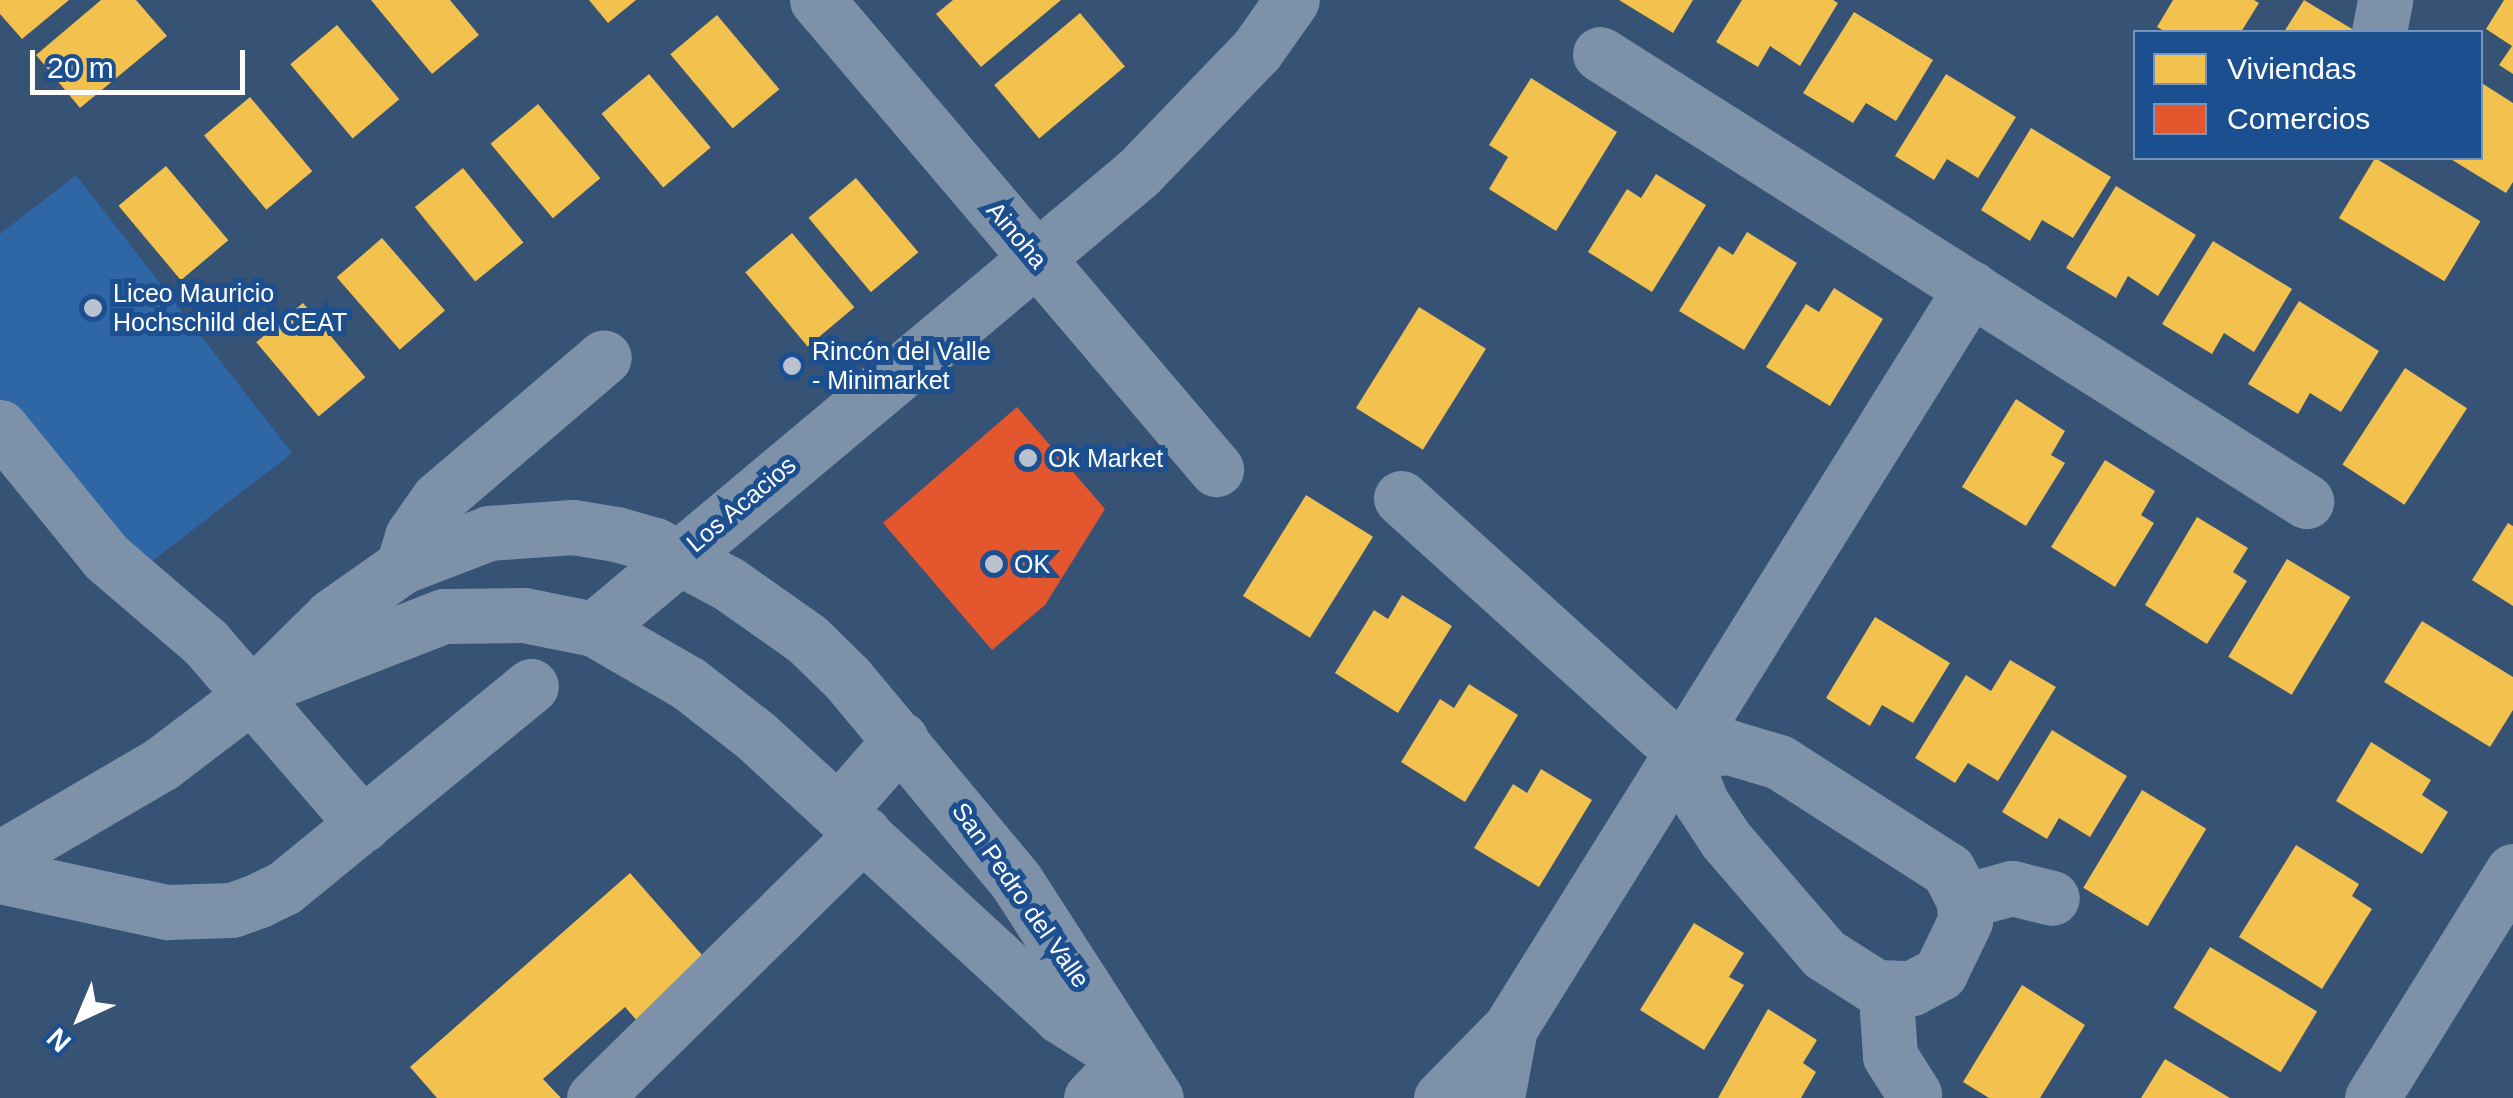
<!DOCTYPE html>
<html>
<head>
<meta charset="utf-8">
<style>
  body { margin:0 }
  #map { position:relative; width:2513px; height:1098px; overflow:hidden; background:#365274; font-family:Arial,sans-serif }
  div>[style] { position:absolute }
  .green>* { inset:0; background:#2f66a5 }
  .homes>* { inset:0; background:#f2c14e; transform-origin:0 0 }
  .shops>* { inset:0; background:#e4572e }
  .minor>* { height:55px; margin:-27.5px; padding:0 27.5px; transform-origin:27.5px; border-radius:27.5px; background:#7d92a8 }
  .dots>* { width:28px; height:28px; translate:-50% -50%; box-sizing:border-box; border:5px solid #1b4f8f; border-radius:50% }
  span { translate:-50% -50%; white-space:nowrap; text-align:center; line-height:1.15; -webkit-text-stroke:10px #1b4f8f; paint-order:stroke }
  .street-label { font-size:25px; color:#fff }
  .poi-label { font-size:25px; color:#fff }
  .left { translate:0 -50%; text-align:left }
  .legend { position:absolute; left:2133px; top:30px; width:350px; height:130px; box-sizing:border-box; background:#1b4f8f; border:2px solid #7695bc; margin:0; padding:12px 18px; list-style:none; font-size:30px; color:#fff }
  .legend li { display:flex; align-items:center; gap:20px; height:50px }
  .legend b { width:50px; border:2px solid #7695bc }
  .north { position:absolute; left:30px; top:968px; width:100px; height:100px; -webkit-text-stroke:8px #1b4f8f; paint-order:stroke; rotate:224deg; font-size:28px; font-weight:700; line-height:40px; text-align:center; color:#fff }
  .north::after { content:''; display:block; margin:auto; width:35px; height:45px; background:#fff; clip-path:polygon(50% 0,100% 100%,50% 72%,0 100%) }
  .scale { position:absolute; left:30px; top:50px; width:215px; height:45px; box-sizing:border-box; border:5px solid #fff; border-top:0; padding-left:12px; font-size:30px; line-height:35px; white-space:nowrap; color:#fff; -webkit-text-stroke:8px #1b4f8f; paint-order:stroke }
</style>
</head>
<body>
<div id="map">
  <div class="green">
    <i style="clip-path:polygon(76px 175px,292px 453px,137px 573px,0 398px,0 234px)"></i>
  </div>
  <div class="homes">
    <i style="clip-path:polygon(0 0,69px 0,22px 39px,0 14px)"></i>
    <i style="clip-path:polygon(101px 0,136px 0,167px 36px,80px 108px,36px 55px)"></i>
    <i style="clip-path:polygon(371px 0,450px 0,479px 35px,432px 74px)"></i>
    <i style="clip-path:polygon(589px 0,636px 0,608px 23px)"></i>
    <i style="clip-path:polygon(953px 0,1061px 0,981px 67px,936px 14px)"></i>
    <i style="clip-path:polygon(1619px 0,1693px 0,1673px 33px)"></i>
    <i style="clip-path:polygon(1742px 0,1833px 0,1838px 3px,1800px 66px,1770px 46px,1758px 67px,1716px 42px)"></i>
    <i style="clip-path:polygon(2173px 0,2254px 0,2259px 3px,2241px 32px,2166px 32px,2157px 27px)"></i>
    <i style="clip-path:polygon(2304px 0,2357px 32px,2284px 32px)"></i>
    <i style="clip-path:polygon(2504px 0,2513px 0,2513px 74px,2499px 65px,2512px 46px,2486px 29px)"></i>
    <i style="clip-path:polygon(1854px 12px,1933px 60px,1896px 121px,1866px 103px,1853px 123px,1803px 93px)"></i>
    <i style="left:1080px;top:13px;width:70px;height:112px;rotate:50deg"></i>
    <i style="left:717px;top:15px;width:97px;height:61px;rotate:50deg"></i>
    <i style="left:337px;top:25px;width:97px;height:61px;rotate:50deg"></i>
    <i style="left:649px;top:74px;width:96px;height:62px;rotate:50deg"></i>
    <i style="clip-path:polygon(1946px 74px,2016px 117px,1978px 178px,1947px 159px,1934px 180px,1895px 156px)"></i>
    <i style="clip-path:polygon(1531px 78px,1617px 132px,1556px 231px,1489px 189px,1508px 157px,1489px 145px)"></i>
    <i style="clip-path:polygon(2480px 82px,2513px 103px,2513px 182px,2506px 193px,2449px 158px,2480px 158px)"></i>
    <i style="left:250px;top:97px;width:97px;height:60px;rotate:50deg"></i>
    <i style="left:538px;top:104px;width:97px;height:62px;rotate:50deg"></i>
    <i style="clip-path:polygon(2031px 128px,2111px 177px,2073px 238px,2042px 220px,2030px 241px,1981px 210px)"></i>
    <i style="left:2375px;top:158px;width:123px;height:70px;rotate:31deg"></i>
    <i style="left:166px;top:166px;width:97px;height:62px;rotate:50deg"></i>
    <i style="left:463px;top:168px;width:96px;height:62px;rotate:51deg"></i>
    <i style="clip-path:polygon(1656px 174px,1706px 205px,1652px 292px,1588px 252px,1627px 189px,1641px 198px)"></i>
    <i style="left:856px;top:178px;width:97px;height:62px;rotate:50deg"></i>
    <i style="clip-path:polygon(2116px 186px,2196px 235px,2158px 296px,2128px 276px,2116px 298px,2066px 268px)"></i>
    <i style="clip-path:polygon(1747px 232px,1797px 263px,1744px 350px,1679px 311px,1719px 246px,1733px 255px)"></i>
    <i style="left:792px;top:233px;width:97px;height:61px;rotate:50deg"></i>
    <i style="left:382px;top:238px;width:96px;height:60px;rotate:49deg"></i>
    <i style="clip-path:polygon(2213px 241px,2292px 289px,2254px 352px,2224px 333px,2212px 354px,2162px 324px)"></i>
    <i style="clip-path:polygon(1834px 288px,1883px 319px,1830px 406px,1766px 367px,1806px 304px,1819px 312px)"></i>
    <i style="clip-path:polygon(2299px 301px,2379px 351px,2341px 412px,2310px 393px,2298px 414px,2248px 384px)"></i>
    <i style="left:303px;top:303px;width:97px;height:61px;rotate:50deg"></i>
    <i style="left:1419px;top:307px;width:79px;height:119px;rotate:32deg"></i>
    <i style="left:2405px;top:368px;width:74px;height:115px;rotate:33deg"></i>
    <i style="clip-path:polygon(2016px 399px,2065px 431px,2051px 455px,2065px 463px,2026px 526px,1962px 487px)"></i>
    <i style="clip-path:polygon(2105px 460px,2155px 491px,2141px 515px,2154px 523px,2115px 587px,2051px 547px)"></i>
    <i style="left:1306px;top:495px;width:79px;height:119px;rotate:32deg"></i>
    <i style="clip-path:polygon(2197px 517px,2248px 548px,2233px 572px,2247px 581px,2207px 644px,2145px 605px)"></i>
    <i style="clip-path:polygon(2508px 523px,2513px 526px,2513px 606px,2472px 580px)"></i>
    <i style="left:2287px;top:559px;width:74px;height:114px;rotate:31deg"></i>
    <i style="clip-path:polygon(1402px 595px,1452px 626px,1398px 713px,1335px 673px,1374px 610px,1388px 619px)"></i>
    <i style="clip-path:polygon(1875px 617px,1950px 663px,1913px 723px,1882px 705px,1870px 726px,1826px 698px)"></i>
    <i style="clip-path:polygon(2422px 621px,2513px 677px,2513px 710px,2490px 747px,2384px 682px)"></i>
    <i style="clip-path:polygon(2010px 660px,2056px 687px,1998px 781px,1968px 763px,1955px 783px,1915px 758px,1966px 675px,1991px 691px)"></i>
    <i style="clip-path:polygon(1469px 684px,1518px 715px,1465px 802px,1401px 762px,1440px 699px,1454px 708px)"></i>
    <i style="clip-path:polygon(2052px 730px,2127px 776px,2090px 837px,2059px 818px,2047px 839px,2002px 812px)"></i>
    <i style="clip-path:polygon(2371px 742px,2431px 780px,2422px 795px,2448px 812px,2422px 854px,2336px 801px)"></i>
    <i style="clip-path:polygon(1541px 769px,1592px 800px,1539px 887px,1474px 848px,1513px 784px,1527px 793px)"></i>
    <i style="left:2142px;top:790px;width:75px;height:114px;rotate:31deg"></i>
    <i style="clip-path:polygon(2296px 845px,2359px 884px,2352px 896px,2372px 909px,2322px 989px,2239px 937px)"></i>
    <i style="clip-path:polygon(630px 873px,716px 971px,646px 1031px,625px 1007px,543px 1079px,561px 1098px,437px 1098px,410px 1067px)"></i>
    <i style="clip-path:polygon(1694px 923px,1744px 953px,1729px 977px,1744px 985px,1704px 1050px,1640px 1010px)"></i>
    <i style="left:2210px;top:947px;width:125px;height:71px;rotate:31deg"></i>
    <i style="clip-path:polygon(2022px 985px,2085px 1025px,2040px 1098px,1989px 1098px,1963px 1082px)"></i>
    <i style="clip-path:polygon(1768px 1009px,1817px 1040px,1803px 1063px,1816px 1072px,1801px 1098px,1718px 1098px)"></i>
    <i style="clip-path:polygon(2165px 1059px,2230px 1098px,2141px 1098px)"></i>
  </div>
  <div class="shops">
    <i style="clip-path:polygon(1017px 407px,1105px 509px,1045px 605px,992px 650px,883px 523px)"></i>
  </div>
  <div class="minor">
    <i style="left:817px;top:0;width:616px;rotate:49.61deg"></i>
    <i style="left:2379px;top:32px;width:33px;rotate:-79deg"></i>
    <i style="left:1600px;top:54px;width:836px;rotate:32.34deg"></i>
    <i style="left:0;top:427px;width:169px;rotate:50.8deg"></i>
    <i style="left:107px;top:558px;width:130px;rotate:40.6deg"></i>
    <i style="left:206px;top:643px;width:240px;rotate:49.1deg"></i>
    <i style="left:1401px;top:498px;width:379px;rotate:42.1deg"></i>
    <i style="left:1682px;top:752px;width:53px;rotate:69.2deg"></i>
    <i style="left:1701px;top:802px;width:45px;rotate:56.7deg"></i>
    <i style="left:1726px;top:840px;width:150px;rotate:49.3deg"></i>
    <i style="left:1824px;top:954px;width:62px;rotate:32.4deg"></i>
    <i style="left:1876px;top:987px;width:36px;rotate:2deg"></i>
    <i style="left:1912px;top:988px;width:32px;rotate:-28deg"></i>
    <i style="left:1940px;top:973px;width:58px;rotate:-64.3deg"></i>
    <i style="left:1965px;top:921px;width:20px;rotate:-93deg"></i>
    <i style="left:1964px;top:901px;width:35px;rotate:-117deg"></i>
    <i style="left:1948px;top:870px;width:201px;rotate:-147.4deg"></i>
    <i style="left:1779px;top:762px;width:52px;rotate:-163.3deg"></i>
    <i style="left:1729px;top:747px;width:47px;rotate:173.9deg"></i>
    <i style="left:403px;top:566px;width:31px;rotate:-73deg"></i>
    <i style="left:412px;top:536px;width:45px;rotate:-54.9deg"></i>
    <i style="left:438px;top:499px;width:218px;rotate:-40.5deg"></i>
    <i style="left:594px;top:629px;width:710px;rotate:-39.97deg"></i>
    <i style="left:1138px;top:173px;width:170px;rotate:-46deg"></i>
    <i style="left:1256px;top:51px;width:62px;rotate:-54.8deg"></i>
    <i style="left:289px;top:676px;width:166px;rotate:-21.2deg"></i>
    <i style="left:444px;top:616px;width:80px;rotate:-0.7deg"></i>
    <i style="left:524px;top:615px;width:71px;rotate:11.3deg"></i>
    <i style="left:594px;top:629px;width:108px;rotate:29.9deg"></i>
    <i style="left:688px;top:683px;width:86px;rotate:37.9deg"></i>
    <i style="left:756px;top:736px;width:413px;rotate:42.6deg"></i>
    <i style="left:1060px;top:1016px;width:73px;rotate:32.2deg"></i>
    <i style="left:839px;top:810px;width:94px;rotate:-48.9deg"></i>
    <i style="left:0;top:858px;width:186px;rotate:-30.3deg"></i>
    <i style="left:161px;top:764px;width:114px;rotate:-37.2deg"></i>
    <i style="left:252px;top:695px;width:112px;rotate:-44.6deg"></i>
    <i style="left:332px;top:616px;width:87px;rotate:-35.2deg"></i>
    <i style="left:403px;top:566px;width:92px;rotate:-21deg"></i>
    <i style="left:489px;top:533px;width:84px;rotate:-4.1deg"></i>
    <i style="left:573px;top:527px;width:44px;rotate:9.2deg"></i>
    <i style="left:616px;top:534px;width:41px;rotate:15.8deg"></i>
    <i style="left:655px;top:545px;width:84px;rotate:27.8deg"></i>
    <i style="left:729px;top:584px;width:95px;rotate:35.2deg"></i>
    <i style="left:807px;top:639px;width:56px;rotate:44.3deg"></i>
    <i style="left:847px;top:678px;width:264px;rotate:50.2deg"></i>
    <i style="left:1016px;top:881px;width:258px;rotate:57.2deg"></i>
    <i style="left:0;top:876px;width:171px;rotate:12.2deg"></i>
    <i style="left:167px;top:912px;width:65px;rotate:-1.8deg"></i>
    <i style="left:232px;top:910px;width:29px;rotate:-20deg"></i>
    <i style="left:259px;top:900px;width:28px;rotate:-26deg"></i>
    <i style="left:284px;top:888px;width:319px;rotate:-39.3deg"></i>
    <i style="left:1964px;top:901px;width:50px;rotate:-15.2deg"></i>
    <i style="left:2012px;top:888px;width:41px;rotate:14deg"></i>
    <i style="left:1895px;top:990px;width:23px;rotate:110deg"></i>
    <i style="left:1887px;top:1012px;width:44px;rotate:86.1deg"></i>
    <i style="left:1890px;top:1056px;width:45px;rotate:57.7deg"></i>
    <i style="left:594px;top:1098px;width:378px;rotate:-44.5deg"></i>
    <i style="left:1091px;top:1098px;width:54px;rotate:-46.5deg"></i>
    <i style="left:1441px;top:1098px;width:98px;rotate:-45.4deg"></i>
    <i style="left:1510px;top:1028px;width:872px;rotate:-58.08deg"></i>
    <i style="left:1497px;top:1098px;width:71px;rotate:-79.5deg"></i>
    <i style="left:2372px;top:1098px;width:267px;rotate:-58.2deg"></i>
  </div>
  <div class="dots">
    <i style="left:93px;top:308px;background:#b9c2ce"></i>
    <i style="left:792px;top:366px;background:#b9c2ce"></i>
    <i style="left:1028px;top:458px;background:#b9c2ce"></i>
    <i style="left:994px;top:564px;background:#b9c2ce"></i>
  </div>
  <div class="street-label">
    <span style="left:1017px;top:235px;rotate:50deg">Ainoha</span>
    <span style="left:741px;top:504px;rotate:-40deg">Los Acacios</span>
    <span style="left:1021px;top:895px;rotate:55deg">San Pedro del Valle</span>
  </div>
  <div class="poi-label">
    <span class="left" style="left:113px;top:308px">Liceo Mauricio<br>Hochschild del CEAT</span>
    <span class="left" style="left:812px;top:366px">Rincón del Valle<br>- Minimarket</span>
    <span class="left" style="left:1048px;top:458px">Ok Market</span>
    <span class="left" style="left:1014px;top:564px">OK</span>
  </div>
  <ul class="legend">
  <li><b style="height:28px;background:#f2c14e"></b>Viviendas</li>
  <li><b style="height:28px;background:#e4572e"></b>Comercios</li>
  </ul>
  <div class="north">N</div>
  <div class="scale">20 m</div>
</div>
</body>
</html>
